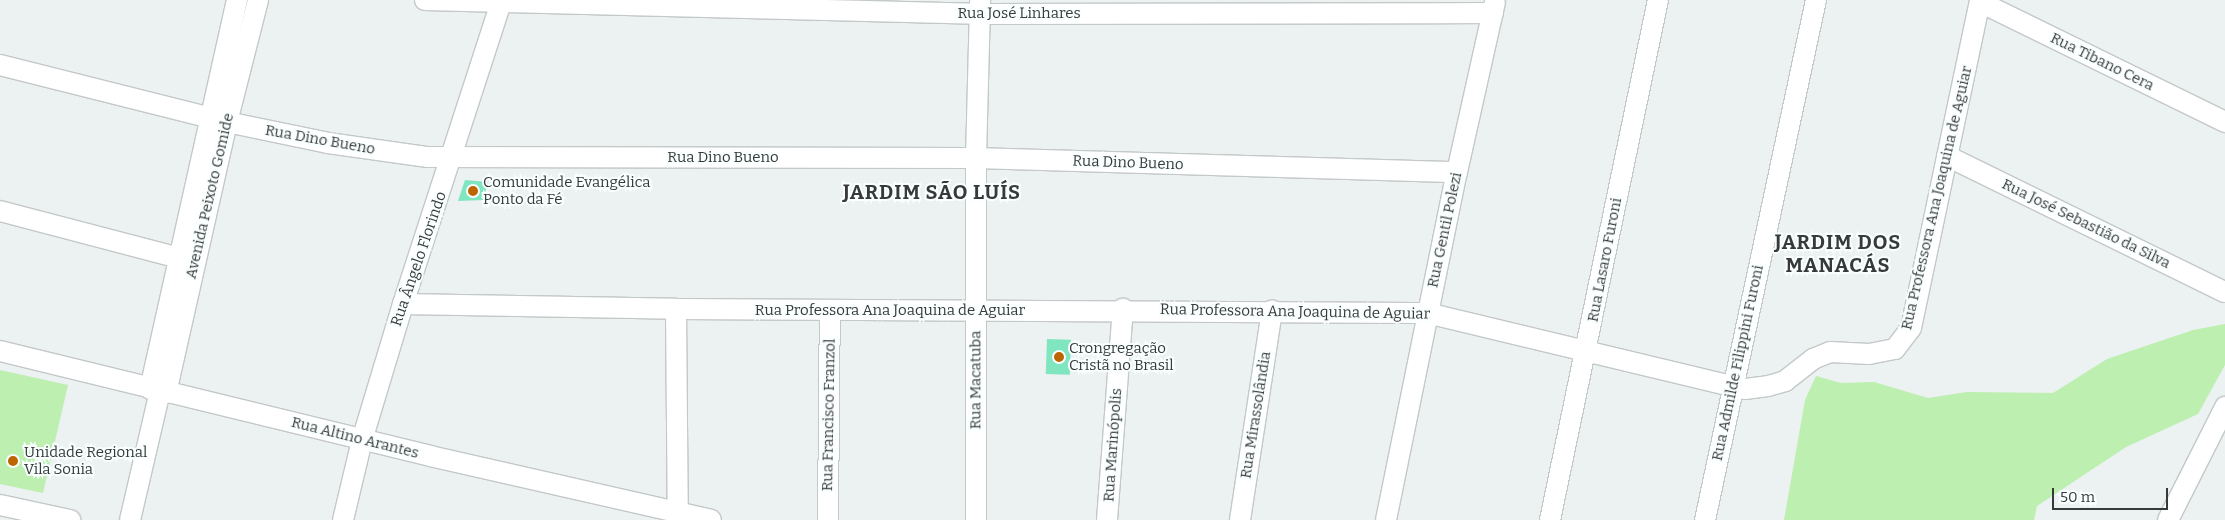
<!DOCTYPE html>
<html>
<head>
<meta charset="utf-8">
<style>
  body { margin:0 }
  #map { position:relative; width:2225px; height:520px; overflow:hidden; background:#ecf1f1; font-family:Bitter,serif }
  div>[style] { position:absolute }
  .green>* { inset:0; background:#bcefb0 }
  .building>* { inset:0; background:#80e6c0; transform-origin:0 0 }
  .roads { filter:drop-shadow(1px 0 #c3c8c8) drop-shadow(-1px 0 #c3c8c8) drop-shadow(0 1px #c3c8c8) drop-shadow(0 -1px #c3c8c8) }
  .minor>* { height:20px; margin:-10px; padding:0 10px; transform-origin:10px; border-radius:10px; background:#fff }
  .dots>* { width:14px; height:14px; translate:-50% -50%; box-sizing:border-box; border:2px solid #f9fefe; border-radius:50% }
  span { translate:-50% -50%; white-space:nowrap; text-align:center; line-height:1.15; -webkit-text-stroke:4px #f9fefe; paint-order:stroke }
  .street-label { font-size:15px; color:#383a3a }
  .poi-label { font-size:15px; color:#383a3a }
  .left { translate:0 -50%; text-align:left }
  .district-label { font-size:20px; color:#383a3a; font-weight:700; letter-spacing:1px }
  .scale { position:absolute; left:2052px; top:488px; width:116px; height:22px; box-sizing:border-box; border:2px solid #383a3a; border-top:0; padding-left:6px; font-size:15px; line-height:18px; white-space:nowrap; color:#383a3a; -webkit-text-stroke:4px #f9fefe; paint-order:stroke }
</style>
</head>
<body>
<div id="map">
  <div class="green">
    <i style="clip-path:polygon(2225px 324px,2225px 365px,2198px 414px,2126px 447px,2037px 506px,2034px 520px,1784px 520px,1805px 400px,1816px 376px,1841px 383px,1874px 382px,1928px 398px,1967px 392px,2053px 393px,2107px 359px,2193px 330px)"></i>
    <i style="clip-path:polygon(0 370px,68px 385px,43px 493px,0 484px)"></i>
  </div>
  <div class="building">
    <i style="clip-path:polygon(465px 180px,488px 182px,483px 200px,458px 201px)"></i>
    <i style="left:1047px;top:339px;width:24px;height:35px;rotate:2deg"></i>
  </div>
  <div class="roads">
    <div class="minor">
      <i style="left:425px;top:0;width:562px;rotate:1.43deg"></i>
      <i style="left:987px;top:14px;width:506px;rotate:-0.11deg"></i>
      <i style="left:1980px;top:2px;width:273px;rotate:26.1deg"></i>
      <i style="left:0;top:65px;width:234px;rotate:14.1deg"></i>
      <i style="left:227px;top:122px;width:103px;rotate:11.7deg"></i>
      <i style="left:328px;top:143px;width:101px;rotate:8deg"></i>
      <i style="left:428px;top:157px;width:548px;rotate:0.1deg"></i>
      <i style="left:976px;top:158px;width:481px;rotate:1.7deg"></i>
      <i style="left:1947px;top:156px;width:309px;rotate:26.1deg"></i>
      <i style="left:0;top:211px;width:197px;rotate:14.7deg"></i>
      <i style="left:403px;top:304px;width:273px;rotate:1deg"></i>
      <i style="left:676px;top:309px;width:751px;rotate:0.31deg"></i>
      <i style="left:1427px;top:313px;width:314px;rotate:13.5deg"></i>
      <i style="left:1732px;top:386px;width:13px;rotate:13deg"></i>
      <i style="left:1745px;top:389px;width:23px;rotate:-7deg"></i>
      <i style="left:1768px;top:386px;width:18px;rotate:-16deg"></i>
      <i style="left:1785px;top:381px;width:36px;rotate:-38deg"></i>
      <i style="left:1813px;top:359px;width:18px;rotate:-22deg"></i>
      <i style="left:1830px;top:352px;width:39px;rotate:3deg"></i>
      <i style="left:1869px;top:354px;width:26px;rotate:-11deg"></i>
      <i style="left:1895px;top:349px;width:26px;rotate:-53deg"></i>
      <i style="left:1911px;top:328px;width:335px;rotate:-78.1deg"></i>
      <i style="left:676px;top:309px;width:211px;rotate:89.5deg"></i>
      <i style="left:0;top:351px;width:443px;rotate:13.7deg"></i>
      <i style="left:430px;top:456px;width:288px;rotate:12.8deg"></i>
      <i style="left:150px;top:389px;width:399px;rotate:-77.4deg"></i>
      <i style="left:166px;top:393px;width:278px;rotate:-77.3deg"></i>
      <i style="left:227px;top:122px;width:126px;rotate:-75.7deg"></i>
      <i style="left:0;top:505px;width:72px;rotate:12.1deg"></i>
      <i style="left:130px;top:520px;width:132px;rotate:-76.9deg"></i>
      <i style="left:343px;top:520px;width:82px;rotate:-76.6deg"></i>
      <i style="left:362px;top:440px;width:142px;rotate:-73.2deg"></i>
      <i style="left:403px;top:304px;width:320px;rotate:-72deg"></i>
      <i style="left:828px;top:520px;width:210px;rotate:-89.5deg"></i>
      <i style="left:976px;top:520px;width:362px;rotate:-90deg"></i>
      <i style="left:976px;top:158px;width:158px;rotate:-88.5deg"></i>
      <i style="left:1107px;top:520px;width:212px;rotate:-85.7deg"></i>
      <i style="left:1240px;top:520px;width:212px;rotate:-81.3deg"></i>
      <i style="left:1386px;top:520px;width:355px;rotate:-78.5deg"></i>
      <i style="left:1457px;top:172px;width:174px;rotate:-77.4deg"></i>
      <i style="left:1550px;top:520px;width:531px;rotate:-78.27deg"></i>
      <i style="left:1705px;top:520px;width:532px;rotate:-77.95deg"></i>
      <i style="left:2168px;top:520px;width:127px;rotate:-63.2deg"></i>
    </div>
  </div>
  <div class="dots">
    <i style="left:473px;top:191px;background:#bd6501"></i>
    <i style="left:1059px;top:357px;background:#bd6501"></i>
    <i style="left:13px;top:461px;background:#bd6501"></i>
  </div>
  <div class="street-label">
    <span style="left:1019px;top:14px">Rua José Linhares</span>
    <span style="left:2102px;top:62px;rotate:26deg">Rua Tibano Cera</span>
    <span style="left:320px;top:140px;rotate:10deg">Rua Dino Bueno</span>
    <span style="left:723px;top:158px">Rua Dino Bueno</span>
    <span style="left:1128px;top:163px;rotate:2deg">Rua Dino Bueno</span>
    <span style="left:210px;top:196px;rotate:-77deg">Avenida Peixoto Gomide</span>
    <span style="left:1937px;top:198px;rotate:-77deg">Rua Professora Ana Joaquina de Aguiar</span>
    <span style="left:2086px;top:224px;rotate:26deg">Rua José Sebastião da Silva</span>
    <span style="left:1445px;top:230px;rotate:-78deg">Rua Gentil Polezi</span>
    <span style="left:419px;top:259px;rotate:-71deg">Rua Ângelo Florindo</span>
    <span style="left:1605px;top:260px;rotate:-79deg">Rua Lasaro Furoni</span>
    <span style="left:890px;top:311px">Rua Professora Ana Joaquina de Aguiar</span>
    <span style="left:1295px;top:312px;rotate:1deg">Rua Professora Ana Joaquina de Aguiar</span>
    <span style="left:1738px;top:363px;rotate:-78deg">Rua Admilde Filippini Furoni</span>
    <span style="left:976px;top:380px;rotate:-90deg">Rua Macatuba</span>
    <span style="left:829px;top:415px;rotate:-89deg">Rua Francisco Franzol</span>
    <span style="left:1256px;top:415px;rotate:-81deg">Rua Mirassolândia</span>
    <span style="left:355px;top:438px;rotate:14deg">Rua Altino Arantes</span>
    <span style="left:1113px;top:445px;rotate:-86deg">Rua Marinópolis</span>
  </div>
  <div class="poi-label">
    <span class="left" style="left:483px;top:191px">Comunidade Evangélica<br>Ponto da Fé</span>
    <span class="left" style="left:1069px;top:357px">Crongregação<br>Cristã no Brasil</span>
    <span class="left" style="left:24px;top:461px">Unidade Regional<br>Vila Sonia</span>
  </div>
  <div class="district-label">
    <span style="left:932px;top:192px">JARDIM SÃO LUÍS</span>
    <span style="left:1838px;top:254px">JARDIM DOS<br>MANACÁS</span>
  </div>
  <div class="scale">50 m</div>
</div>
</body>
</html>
